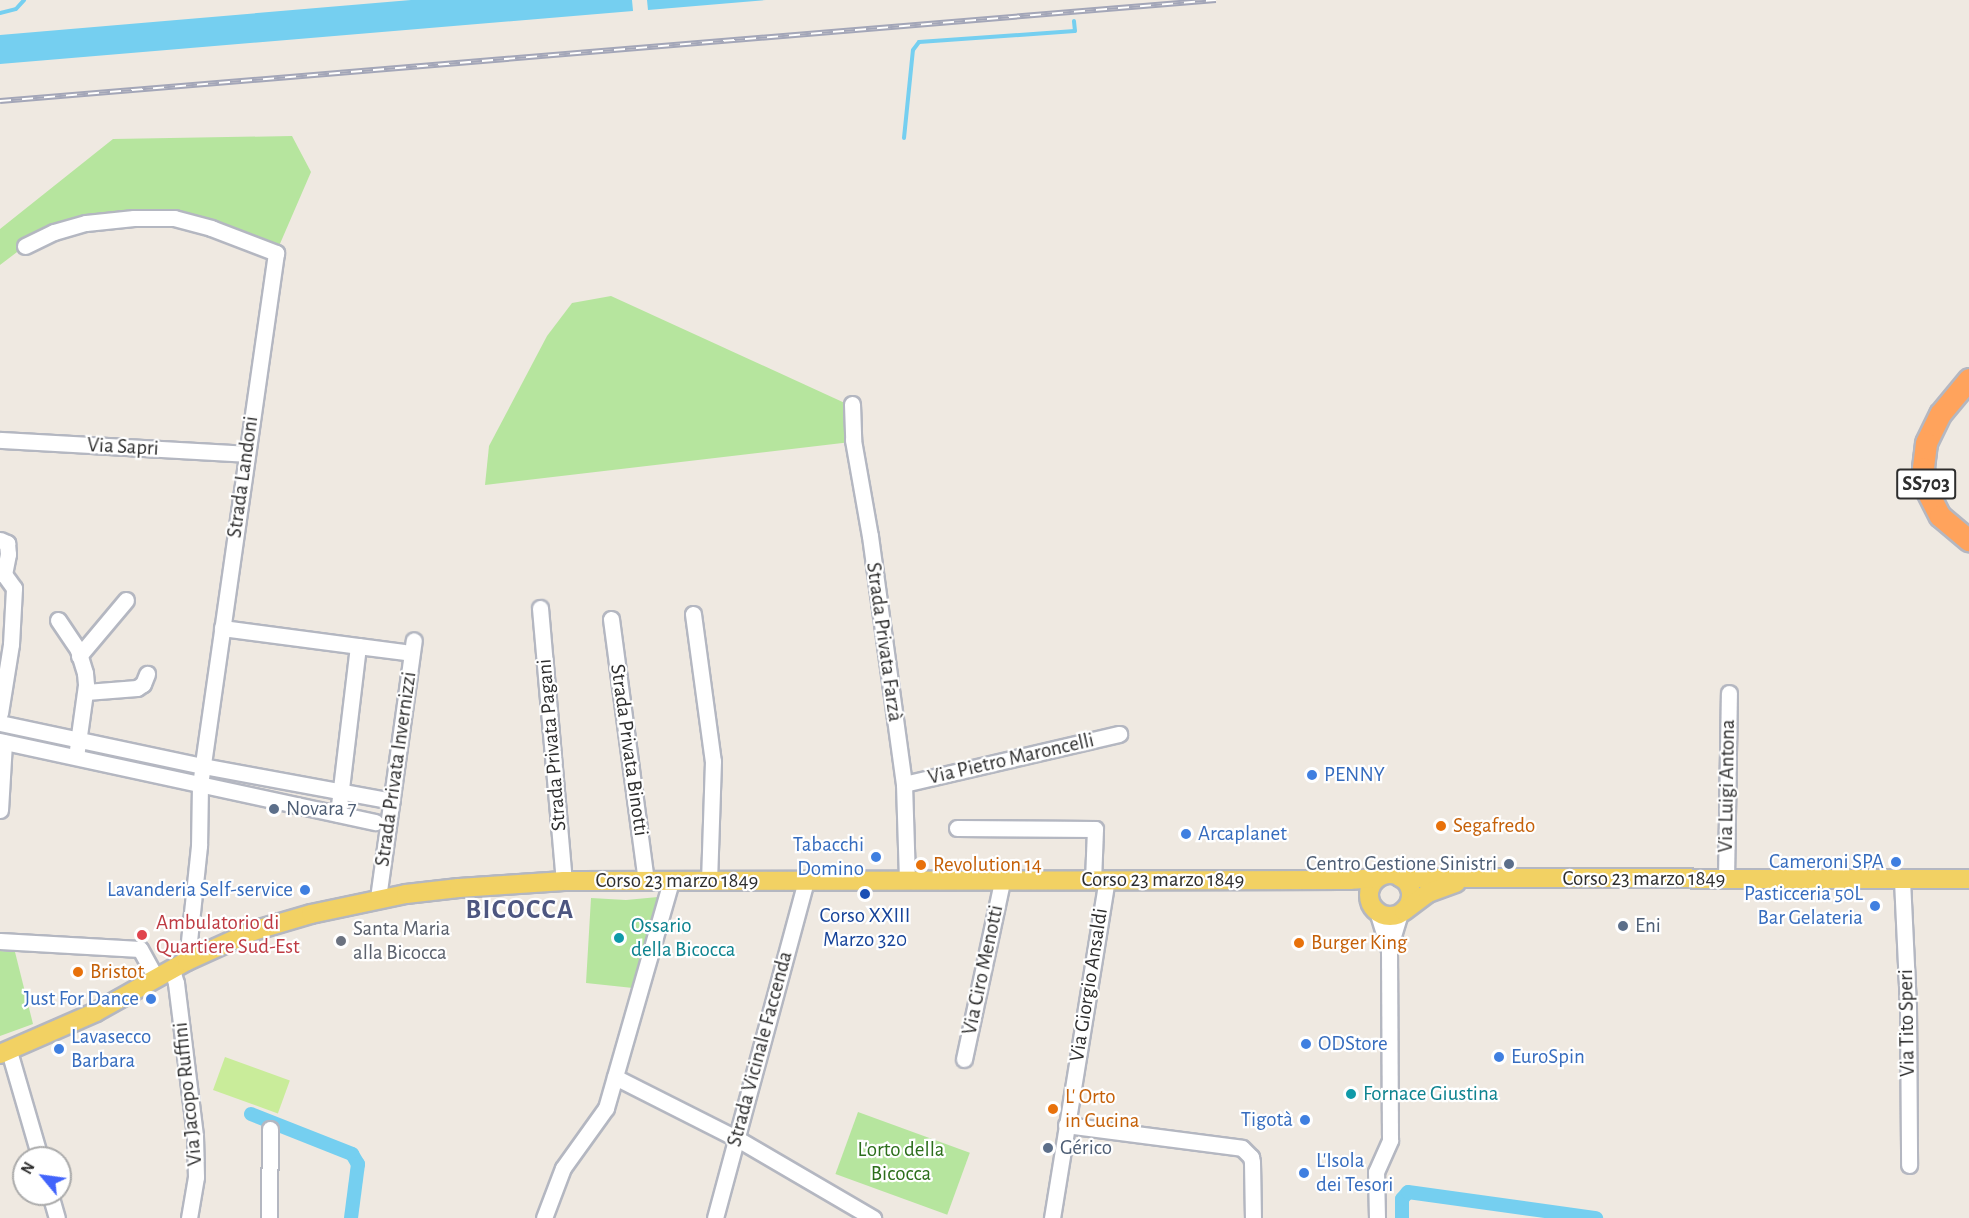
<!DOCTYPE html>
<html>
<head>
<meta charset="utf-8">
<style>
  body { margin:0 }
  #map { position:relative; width:1969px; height:1218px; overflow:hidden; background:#efe9e1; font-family:"Alegreya Sans",sans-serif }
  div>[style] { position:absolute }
  .green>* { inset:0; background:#b6e59e; transform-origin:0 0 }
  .pitch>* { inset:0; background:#c9ec9a; transform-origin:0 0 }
  .water>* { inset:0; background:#75cff0 }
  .stream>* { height:4px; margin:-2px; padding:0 2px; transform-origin:2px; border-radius:2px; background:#75cff0 }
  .canal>* { height:14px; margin:-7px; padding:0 7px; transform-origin:7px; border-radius:7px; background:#75cff0 }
  .roads { filter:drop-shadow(2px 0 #b4b7c1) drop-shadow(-2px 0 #b4b7c1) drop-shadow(0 2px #b4b7c1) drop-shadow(0 -2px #b4b7c1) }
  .minor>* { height:15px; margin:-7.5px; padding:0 7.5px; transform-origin:7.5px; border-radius:7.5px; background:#fff }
  .major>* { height:18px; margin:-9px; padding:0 9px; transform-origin:9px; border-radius:9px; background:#f2d163 }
  .major>.ring { margin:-9px; padding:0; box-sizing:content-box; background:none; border:18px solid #f2d163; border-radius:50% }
  .highway>* { height:21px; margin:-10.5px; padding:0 10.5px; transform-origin:10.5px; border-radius:10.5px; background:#ffa35c }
  .rail>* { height:6px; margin-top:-3px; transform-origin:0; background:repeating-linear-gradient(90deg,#fff 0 11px,#a3a6b8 0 22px); box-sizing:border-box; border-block:2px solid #a3a6b8 }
  .dots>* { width:16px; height:16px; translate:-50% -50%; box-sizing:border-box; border:3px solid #fff; border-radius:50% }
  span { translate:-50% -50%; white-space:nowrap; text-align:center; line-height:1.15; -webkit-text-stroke:4.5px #fff; paint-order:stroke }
  .shield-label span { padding:2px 4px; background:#fff; border:2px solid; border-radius:4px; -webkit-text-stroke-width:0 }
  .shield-label { font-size:20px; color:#2e2e2e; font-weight:700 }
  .street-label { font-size:21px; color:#2e2e2e }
  .shop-label { font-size:21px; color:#366cbe }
  .left { translate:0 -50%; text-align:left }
  .right { translate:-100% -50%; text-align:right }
  .service-label { font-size:21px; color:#4e5e75 }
  .food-label { font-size:21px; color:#c56008 }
  .transit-label { font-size:21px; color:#164399 }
  .health-label { font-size:21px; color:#be3a42 }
  .culture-label { font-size:21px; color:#0d838f }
  .worship-label { font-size:21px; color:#5b616d }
  .park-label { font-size:21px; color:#2c6e1b }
  .district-label { font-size:27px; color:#4d5680; font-weight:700; letter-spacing:1.5px }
  .north { position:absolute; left:12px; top:1146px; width:60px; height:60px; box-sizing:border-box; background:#fff; border:2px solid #ababab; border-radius:50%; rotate:299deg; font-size:16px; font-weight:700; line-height:24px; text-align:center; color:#2e2e2e }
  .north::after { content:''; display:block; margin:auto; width:21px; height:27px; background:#4264fb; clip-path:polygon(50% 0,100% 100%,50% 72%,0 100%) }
</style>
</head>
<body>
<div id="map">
  <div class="green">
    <i style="clip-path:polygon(292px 136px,311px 172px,276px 253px,167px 218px,86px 223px,25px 246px,0 265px,0 229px,113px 139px)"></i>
    <i style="clip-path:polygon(611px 296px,847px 404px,851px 442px,485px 485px,489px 446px,547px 336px,572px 303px)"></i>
    <i style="clip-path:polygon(658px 897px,633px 988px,586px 983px,591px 898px,626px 900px)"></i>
    <i style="clip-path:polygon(0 951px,15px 952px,33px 1024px,0 1036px)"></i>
    <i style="left:858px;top:1112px;width:119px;height:66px;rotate:20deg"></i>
  </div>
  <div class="pitch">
    <i style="left:225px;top:1057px;width:69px;height:35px;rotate:20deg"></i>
  </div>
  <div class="water">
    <i style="clip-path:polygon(411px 0,632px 0,633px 11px,0 64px,0 35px)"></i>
    <i style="clip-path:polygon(647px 0,766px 0,648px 10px)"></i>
  </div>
  <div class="stream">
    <i style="left:0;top:13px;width:16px;rotate:-14deg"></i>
    <i style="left:16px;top:9px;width:12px;rotate:-48deg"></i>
    <i style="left:904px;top:138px;width:88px;rotate:-84.2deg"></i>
    <i style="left:913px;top:50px;width:10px;rotate:-53deg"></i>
    <i style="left:919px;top:42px;width:156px;rotate:-4deg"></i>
    <i style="left:1075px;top:31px;width:10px;rotate:-96deg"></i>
  </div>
  <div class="canal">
    <i style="left:251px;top:1114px;width:109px;rotate:21.6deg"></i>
    <i style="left:352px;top:1154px;width:12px;rotate:59deg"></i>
    <i style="left:358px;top:1164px;width:54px;rotate:97.4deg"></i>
    <i style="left:1402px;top:1218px;width:19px;rotate:-90deg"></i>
    <i style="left:1402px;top:1199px;width:9px;rotate:-49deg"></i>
    <i style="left:1408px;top:1192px;width:190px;rotate:7.9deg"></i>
  </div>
  <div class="roads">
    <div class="minor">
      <i style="left:25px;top:246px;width:32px;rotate:-26deg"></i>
      <i style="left:54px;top:232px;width:33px;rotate:-16deg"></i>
      <i style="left:86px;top:223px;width:48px;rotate:-5.9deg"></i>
      <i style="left:134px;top:218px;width:40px"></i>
      <i style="left:174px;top:218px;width:38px;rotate:15deg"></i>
      <i style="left:211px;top:228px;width:70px;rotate:21deg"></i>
      <i style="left:276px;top:253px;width:537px;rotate:98.13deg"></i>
      <i style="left:200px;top:785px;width:61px;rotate:90.9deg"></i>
      <i style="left:199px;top:846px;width:116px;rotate:96deg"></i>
      <i style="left:852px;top:404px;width:36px;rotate:88deg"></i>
      <i style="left:853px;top:440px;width:97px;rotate:80deg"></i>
      <i style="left:870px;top:536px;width:250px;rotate:82.2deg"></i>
      <i style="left:904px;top:784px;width:97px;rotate:88.2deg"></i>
      <i style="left:0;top:440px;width:247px;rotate:3.2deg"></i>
      <i style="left:0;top:540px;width:8px;rotate:23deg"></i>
      <i style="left:7px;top:543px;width:11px;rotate:85deg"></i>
      <i style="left:8px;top:554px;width:20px;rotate:101deg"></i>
      <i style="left:4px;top:574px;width:4px;rotate:180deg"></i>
      <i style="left:540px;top:608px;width:274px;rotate:85deg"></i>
      <i style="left:693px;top:614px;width:148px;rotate:82.3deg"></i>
      <i style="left:713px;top:761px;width:121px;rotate:91.9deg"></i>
      <i style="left:611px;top:619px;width:264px;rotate:82.4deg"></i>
      <i style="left:58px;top:620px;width:36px;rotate:56deg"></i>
      <i style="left:78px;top:650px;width:24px;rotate:73deg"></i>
      <i style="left:85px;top:673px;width:12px;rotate:85deg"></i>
      <i style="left:86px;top:685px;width:66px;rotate:97.9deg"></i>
      <i style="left:222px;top:628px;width:137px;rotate:7.5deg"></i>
      <i style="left:358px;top:646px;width:169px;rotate:96.8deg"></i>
      <i style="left:358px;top:646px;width:46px;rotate:7.4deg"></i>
      <i style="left:79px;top:656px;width:73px;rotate:-50deg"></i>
      <i style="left:86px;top:692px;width:51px;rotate:-4.5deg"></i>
      <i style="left:137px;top:688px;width:7px;rotate:-34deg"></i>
      <i style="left:143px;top:684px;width:11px;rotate:-68deg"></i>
      <i style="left:0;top:713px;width:70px;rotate:-80.9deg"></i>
      <i style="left:11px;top:644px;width:56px;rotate:-86.9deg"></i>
      <i style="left:14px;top:588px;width:17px;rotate:-126deg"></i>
      <i style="left:0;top:723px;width:208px;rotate:12deg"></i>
      <i style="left:203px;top:766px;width:192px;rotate:10.5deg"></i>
      <i style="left:0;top:741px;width:384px;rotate:12.2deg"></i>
      <i style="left:904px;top:784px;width:221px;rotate:-13.1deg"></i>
      <i style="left:0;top:810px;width:68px;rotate:-86.6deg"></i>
      <i style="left:957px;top:828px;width:138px;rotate:0.4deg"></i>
      <i style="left:1095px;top:829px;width:51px;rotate:92.2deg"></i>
      <i style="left:1726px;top:879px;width:186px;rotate:-89.1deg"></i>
      <i style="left:1902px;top:880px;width:126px;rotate:87.3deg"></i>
      <i style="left:1908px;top:1006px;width:159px;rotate:89.6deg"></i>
      <i style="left:378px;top:898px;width:260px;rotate:-82.1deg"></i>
      <i style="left:1378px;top:914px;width:37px;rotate:73deg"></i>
      <i style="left:1389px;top:949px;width:37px;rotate:-73deg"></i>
      <i style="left:0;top:941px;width:140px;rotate:3.3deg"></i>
      <i style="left:140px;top:949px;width:33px;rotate:61deg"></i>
      <i style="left:172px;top:970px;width:14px;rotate:73deg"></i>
      <i style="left:176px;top:983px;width:154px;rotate:82.9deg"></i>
      <i style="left:195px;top:1136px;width:41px;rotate:88.6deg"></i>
      <i style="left:196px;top:1177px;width:42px;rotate:99.7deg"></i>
      <i style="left:9px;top:1051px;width:111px;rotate:73.8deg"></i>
      <i style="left:964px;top:1059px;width:182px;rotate:-77.9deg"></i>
      <i style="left:615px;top:1077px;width:136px;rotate:26.8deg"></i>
      <i style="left:736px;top:1138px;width:159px;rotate:30.3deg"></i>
      <i style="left:1066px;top:1125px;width:177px;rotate:7.4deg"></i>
      <i style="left:1242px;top:1148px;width:13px;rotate:45deg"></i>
      <i style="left:1251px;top:1157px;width:5px;rotate:79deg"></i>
      <i style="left:1252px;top:1162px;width:56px;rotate:89deg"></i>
      <i style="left:50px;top:1194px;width:25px;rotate:74deg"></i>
      <i style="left:269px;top:1218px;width:89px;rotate:-89.4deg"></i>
      <i style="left:544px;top:1218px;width:53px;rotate:-69.2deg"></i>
      <i style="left:563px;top:1168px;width:74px;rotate:-54.4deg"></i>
      <i style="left:606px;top:1108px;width:235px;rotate:-74deg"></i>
      <i style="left:715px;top:1218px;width:349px;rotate:-74.9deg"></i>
      <i style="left:1052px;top:1218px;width:342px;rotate:-80.8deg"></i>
      <i style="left:1377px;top:1218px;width:46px;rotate:-91.2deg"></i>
      <i style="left:1376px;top:1172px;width:35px;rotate:-66deg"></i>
      <i style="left:1390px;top:1140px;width:191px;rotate:-90.3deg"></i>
    </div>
    <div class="major">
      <i class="ring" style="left:1369px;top:874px;width:24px;height:24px"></i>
      <i style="left:1401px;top:878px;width:568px;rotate:0.1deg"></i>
      <i style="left:1404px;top:911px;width:30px;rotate:-37deg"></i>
      <i style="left:1428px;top:893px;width:30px;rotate:-20deg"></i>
      <i style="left:0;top:1054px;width:105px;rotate:-23.6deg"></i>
      <i style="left:96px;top:1012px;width:104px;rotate:-29.3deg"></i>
      <i style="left:187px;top:961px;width:72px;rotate:-24.4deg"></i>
      <i style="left:253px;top:931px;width:60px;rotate:-16.3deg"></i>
      <i style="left:311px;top:914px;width:97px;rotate:-11.9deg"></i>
      <i style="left:406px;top:894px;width:53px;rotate:-6.5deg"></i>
      <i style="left:459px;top:888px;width:105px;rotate:-3.8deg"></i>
      <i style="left:564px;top:881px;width:785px;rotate:-0.07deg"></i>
      <i style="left:1349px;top:880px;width:28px;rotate:-4deg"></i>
    </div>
    <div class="highway">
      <i style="left:1969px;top:379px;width:45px;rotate:129.6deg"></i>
      <i style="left:1940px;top:414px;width:32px;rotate:116deg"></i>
      <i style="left:1926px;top:443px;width:25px;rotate:97deg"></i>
      <i style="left:1923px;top:468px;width:23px;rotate:80deg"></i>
      <i style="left:1927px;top:491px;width:28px;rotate:63deg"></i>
      <i style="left:1940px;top:516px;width:38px;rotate:40deg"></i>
    </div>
  </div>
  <div class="rail">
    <i style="left:0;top:101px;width:1220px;rotate:-4.75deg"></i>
  </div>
  <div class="dots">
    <i style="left:1312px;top:775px;background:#3f7fe0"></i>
    <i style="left:274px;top:809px;background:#5c6f8a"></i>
    <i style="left:1441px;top:826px;background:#e8710a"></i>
    <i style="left:1186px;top:834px;background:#3f7fe0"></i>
    <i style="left:876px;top:857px;background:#3f7fe0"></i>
    <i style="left:1896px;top:862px;background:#3f7fe0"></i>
    <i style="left:1509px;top:864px;background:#5c6f8a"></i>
    <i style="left:921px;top:865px;background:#e8710a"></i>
    <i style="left:305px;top:890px;background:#3f7fe0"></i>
    <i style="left:865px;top:894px;background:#1a4fb4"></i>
    <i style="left:1875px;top:906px;background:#3f7fe0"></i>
    <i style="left:1623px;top:926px;background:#5c6f8a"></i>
    <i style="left:142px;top:935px;background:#e0444e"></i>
    <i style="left:619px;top:938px;background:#0f9aa8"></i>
    <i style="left:341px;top:941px;background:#6b7280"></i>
    <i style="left:1299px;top:943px;background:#e8710a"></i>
    <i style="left:78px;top:972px;background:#e8710a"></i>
    <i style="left:151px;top:999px;background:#3f7fe0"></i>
    <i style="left:1306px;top:1044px;background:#3f7fe0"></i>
    <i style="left:59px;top:1049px;background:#3f7fe0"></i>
    <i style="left:1499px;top:1057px;background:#3f7fe0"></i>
    <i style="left:1351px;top:1094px;background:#0f9aa8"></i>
    <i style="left:1053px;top:1109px;background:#e8710a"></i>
    <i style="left:1305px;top:1120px;background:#3f7fe0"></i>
    <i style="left:1048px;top:1148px;background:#5c6f8a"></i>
    <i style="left:1304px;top:1173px;background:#3f7fe0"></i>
  </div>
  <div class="shield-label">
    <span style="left:1926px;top:484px">SS703</span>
  </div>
  <div class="street-label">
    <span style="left:123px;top:447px;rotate:3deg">Via Sapri</span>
    <span style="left:243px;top:477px;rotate:-82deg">Strada Landoni</span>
    <span style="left:884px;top:642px;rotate:82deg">Strada Privata Farzà</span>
    <span style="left:552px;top:745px;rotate:-95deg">Strada Privata Pagani</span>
    <span style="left:629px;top:750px;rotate:82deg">Strada Privata Binotti</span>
    <span style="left:1011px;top:759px;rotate:-13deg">Via Pietro Maroncelli</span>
    <span style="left:396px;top:769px;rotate:-82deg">Strada Privata Invernizzi</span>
    <span style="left:1727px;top:786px;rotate:-89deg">Via Luigi Antona</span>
    <span style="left:1644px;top:879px">Corso 23 marzo 1849</span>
    <span style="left:1163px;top:880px">Corso 23 marzo 1849</span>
    <span style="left:677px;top:881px">Corso 23 marzo 1849</span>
    <span style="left:983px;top:970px;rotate:-78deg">Via Ciro Menotti</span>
    <span style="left:1089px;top:985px;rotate:-81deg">Via Giorgio Ansaldi</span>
    <span style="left:1907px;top:1023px;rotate:-91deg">Via Tito Speri</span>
    <span style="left:760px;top:1049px;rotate:-75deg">Strada Vicinale Faccenda</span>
    <span style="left:188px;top:1094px;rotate:-96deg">Via Jacopo Ruffini</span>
  </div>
  <div class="shop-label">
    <span class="left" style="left:1324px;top:775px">PENNY</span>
    <span class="left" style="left:1198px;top:834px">Arcaplanet</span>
    <span class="right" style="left:864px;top:857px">Tabacchi<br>Domino</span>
    <span class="right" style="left:1884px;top:862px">Cameroni SPA</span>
    <span class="right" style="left:293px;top:890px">Lavanderia Self-service</span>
    <span class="right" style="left:1863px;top:906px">Pasticceria 50L<br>Bar Gelateria</span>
    <span class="right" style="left:139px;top:999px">Just For Dance</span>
    <span class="left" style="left:71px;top:1049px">Lavasecco<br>Barbara</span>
    <span class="left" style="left:1318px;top:1044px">ODStore</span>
    <span class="left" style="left:1511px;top:1057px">EuroSpin</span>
    <span class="right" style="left:1293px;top:1120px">Tigotà</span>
    <span class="left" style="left:1316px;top:1173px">L'Isola<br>dei Tesori</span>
  </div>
  <div class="service-label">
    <span class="left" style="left:286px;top:809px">Novara 7</span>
    <span class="right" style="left:1497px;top:864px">Centro Gestione Sinistri</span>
    <span class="left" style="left:1635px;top:926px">Eni</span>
    <span class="left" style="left:1060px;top:1148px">Gérico</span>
  </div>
  <div class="food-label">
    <span class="left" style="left:1453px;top:826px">Segafredo</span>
    <span class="left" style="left:933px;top:865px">Revolution 14</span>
    <span class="left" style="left:1311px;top:943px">Burger King</span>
    <span class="left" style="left:90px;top:972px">Bristot</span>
    <span class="left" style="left:1065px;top:1109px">L' Orto<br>in Cucina</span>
  </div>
  <div class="transit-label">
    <span style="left:865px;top:928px">Corso XXIII<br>Marzo 320</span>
  </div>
  <div class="health-label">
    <span class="left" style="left:156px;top:935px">Ambulatorio di<br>Quartiere Sud-Est</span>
  </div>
  <div class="culture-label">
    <span class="left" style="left:631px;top:938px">Ossario<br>della Bicocca</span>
    <span class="left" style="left:1363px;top:1094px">Fornace Giustina</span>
  </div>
  <div class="worship-label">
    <span class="left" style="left:353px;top:941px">Santa Maria<br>alla Bicocca</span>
  </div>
  <div class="park-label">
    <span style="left:901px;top:1162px">L'orto della<br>Bicocca</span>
  </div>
  <div class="district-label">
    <span style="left:520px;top:910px">BICOCCA</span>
  </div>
  <div class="north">N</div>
</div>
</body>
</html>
